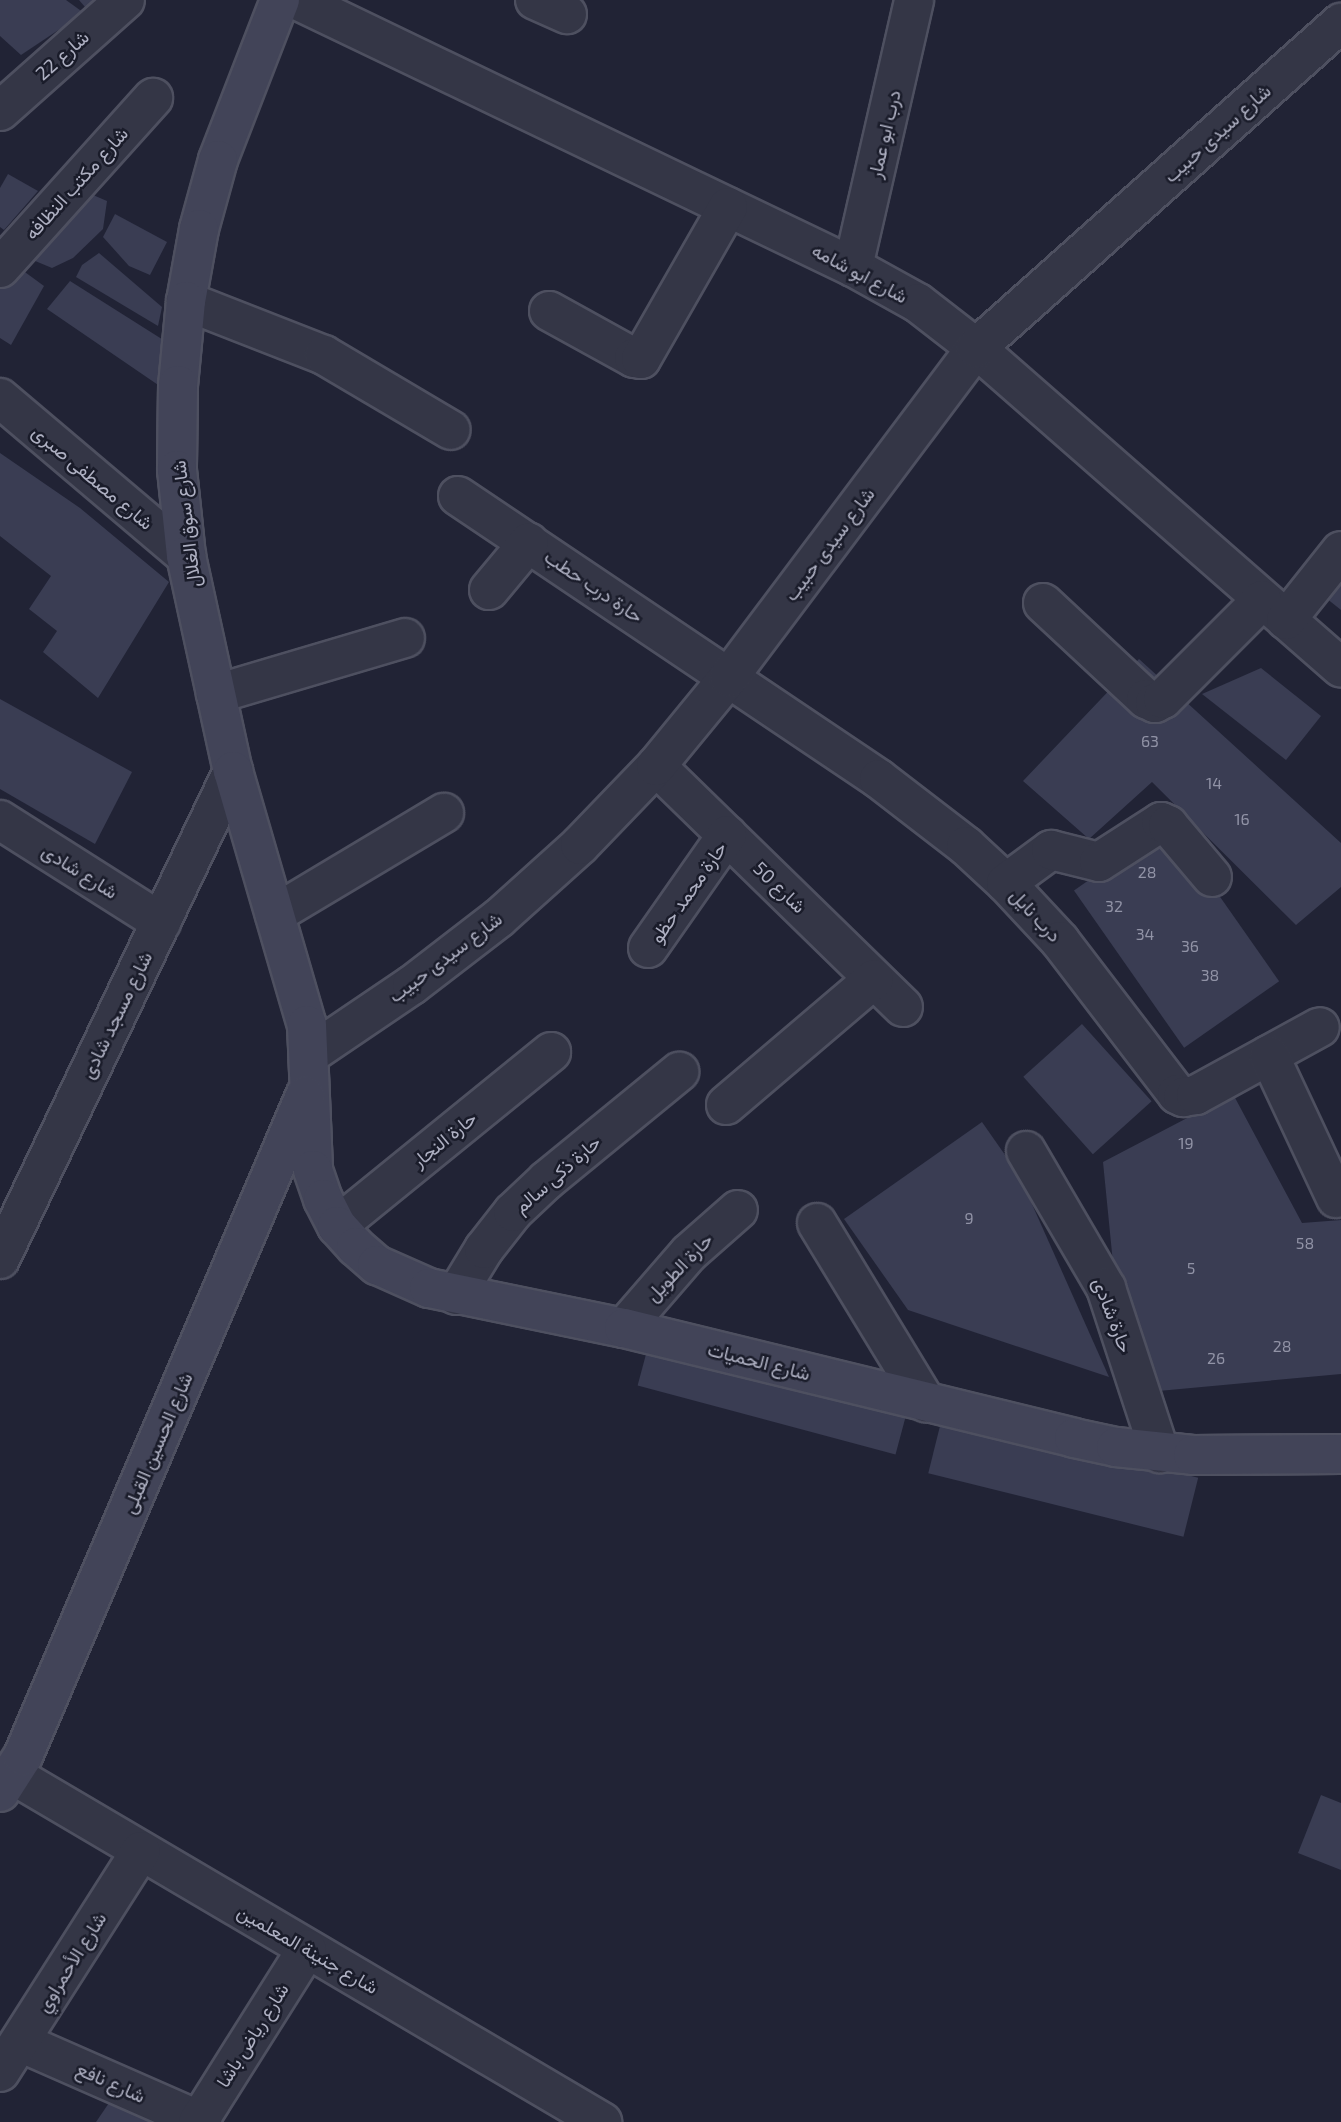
<!DOCTYPE html>
<html>
<head>
<meta charset="utf-8">
<style>
  body { margin:0 }
  #map { position:relative; width:1341px; height:2122px; overflow:hidden; background:#212335; font-family:"Exo 2",Vazirmatn,sans-serif }
  div>[style] { position:absolute }
  .building>* { inset:0; background:#3a3d53; transform-origin:0 0 }
  .roads { filter:drop-shadow(2px 0 #4e5060) drop-shadow(-2px 0 #4e5060) drop-shadow(0 2px #4e5060) drop-shadow(0 -2px #4e5060) }
  .minor>* { height:38px; margin:-19px; padding:0 19px; transform-origin:19px; border-radius:19px; background:#343646 }
  .secondary>* { height:38px; margin:-19px; padding:0 19px; transform-origin:19px; border-radius:19px; background:#424458 }
  span { translate:-50% -50%; white-space:nowrap; text-align:center; line-height:1.15; -webkit-text-stroke:5px #1a1c2a; paint-order:stroke }
  .number-label { font-size:16px; color:#9193a6 }
  .number-label span { -webkit-text-stroke-width:0 }
  .street-label { font-size:19px; color:#aeb0c2 }
</style>
</head>
<body>
<div id="map">
  <div class="building">
    <i style="clip-path:polygon(0 0,66px 0,84px 13px,21px 55px,0 36px)"></i>
    <i style="clip-path:polygon(79px 0,105px 0,105px 1px,85px 7px)"></i>
    <i style="clip-path:polygon(8px 174px,38px 191px,4px 230px,0 227px,0 188px)"></i>
    <i style="clip-path:polygon(86px 192px,107px 201px,103px 229px,73px 258px,52px 268px,28px 258px)"></i>
    <i style="clip-path:polygon(115px 214px,167px 242px,150px 275px,129px 266px,103px 237px)"></i>
    <i style="clip-path:polygon(99px 253px,162px 307px,158px 326px,76px 277px,82px 265px)"></i>
    <i style="clip-path:polygon(18px 267px,44px 286px,11px 345px,0 338px,0 285px)"></i>
    <i style="clip-path:polygon(70px 281px,176px 348px,164px 389px,47px 309px)"></i>
    <i style="clip-path:polygon(0 453px,80px 508px,169px 582px,98px 698px,43px 652px,57px 631px,29px 609px,51px 576px,0 536px)"></i>
    <i style="clip-path:polygon(1341px 579px,1341px 610px,1326px 598px)"></i>
    <i style="clip-path:polygon(1139px 659px,1341px 843px,1341px 887px,1296px 925px,1152px 782px,1089px 839px,1023px 781px)"></i>
    <i style="clip-path:polygon(1261px 668px,1321px 716px,1286px 760px,1202px 694px)"></i>
    <i style="clip-path:polygon(0 699px,132px 772px,95px 844px,0 789px)"></i>
    <i style="left:1169px;top:824px;width:192px;height:116px;rotate:55deg"></i>
    <i style="left:1082px;top:1024px;width:104px;height:79px;rotate:48deg"></i>
    <i style="clip-path:polygon(1233px 1094px,1302px 1223px,1341px 1220px,1341px 1374px,1126px 1394px,1103px 1162px)"></i>
    <i style="clip-path:polygon(982px 1122px,1019px 1175px,1109px 1377px,908px 1310px,844px 1219px)"></i>
    <i style="left:649px;top:1343px;width:267px;height:44px;rotate:15deg"></i>
    <i style="left:943px;top:1414px;width:263px;height:61px;rotate:14deg"></i>
    <i style="clip-path:polygon(1321px 1795px,1341px 1803px,1341px 1870px,1298px 1853px)"></i>
    <i style="clip-path:polygon(113px 2097px,160px 2122px,96px 2122px)"></i>
  </div>
  <div class="roads">
    <div class="minor">
      <i style="left:297px;top:0;width:617px;rotate:25.65deg"></i>
      <i style="left:853px;top:267px;width:74px;rotate:29deg"></i>
      <i style="left:918px;top:303px;width:73px;rotate:37.8deg"></i>
      <i style="left:976px;top:348px;width:485px;rotate:41.2deg"></i>
      <i style="left:535px;top:0;width:35px;rotate:24deg"></i>
      <i style="left:0;top:111px;width:167px;rotate:-41.6deg"></i>
      <i style="left:853px;top:267px;width:274px;rotate:-77.1deg"></i>
      <i style="left:0;top:268px;width:229px;rotate:-48deg"></i>
      <i style="left:186px;top:301px;width:148px;rotate:21.4deg"></i>
      <i style="left:324px;top:355px;width:147px;rotate:30.6deg"></i>
      <i style="left:549px;top:311px;width:97px;rotate:28.9deg"></i>
      <i style="left:634px;top:358px;width:7px;rotate:8deg"></i>
      <i style="left:641px;top:359px;width:175px;rotate:-60.2deg"></i>
      <i style="left:0;top:398px;width:244px;rotate:40.3deg"></i>
      <i style="left:458px;top:496px;width:507px;rotate:33.91deg"></i>
      <i style="left:879px;top:779px;width:110px;rotate:37.6deg"></i>
      <i style="left:966px;top:846px;width:54px;rotate:42.8deg"></i>
      <i style="left:1006px;top:883px;width:79px;rotate:47deg"></i>
      <i style="left:1060px;top:941px;width:193px;rotate:52.6deg"></i>
      <i style="left:1177px;top:1094px;width:7px;rotate:27deg"></i>
      <i style="left:1183px;top:1097px;width:13px;rotate:-9deg"></i>
      <i style="left:1196px;top:1095px;width:141px;rotate:-28.7deg"></i>
      <i style="left:489px;top:590px;width:62px;rotate:-50.2deg"></i>
      <i style="left:1043px;top:603px;width:141px;rotate:43deg"></i>
      <i style="left:1146px;top:699px;width:10px;rotate:24deg"></i>
      <i style="left:1155px;top:703px;width:9px;rotate:-27deg"></i>
      <i style="left:1163px;top:699px;width:140px;rotate:-45deg"></i>
      <i style="left:1286px;top:620px;width:88px;rotate:-51.4deg"></i>
      <i style="left:216px;top:694px;width:197px;rotate:-16.5deg"></i>
      <i style="left:656px;top:766px;width:345px;rotate:44.3deg"></i>
      <i style="left:0;top:820px;width:191px;rotate:32.4deg"></i>
      <i style="left:1006px;top:883px;width:56px;rotate:-36.3deg"></i>
      <i style="left:1051px;top:850px;width:49px;rotate:14deg"></i>
      <i style="left:1099px;top:862px;width:74px;rotate:-32.8deg"></i>
      <i style="left:1161px;top:822px;width:8px;rotate:23deg"></i>
      <i style="left:1168px;top:825px;width:68px;rotate:49.8deg"></i>
      <i style="left:275px;top:914px;width:197px;rotate:-30.9deg"></i>
      <i style="left:648px;top:948px;width:138px;rotate:-55deg"></i>
      <i style="left:310px;top:1054px;width:123px;rotate:-34.1deg"></i>
      <i style="left:412px;top:985px;width:110px;rotate:-37.6deg"></i>
      <i style="left:499px;top:918px;width:109px;rotate:-42deg"></i>
      <i style="left:580px;top:845px;width:110px;rotate:-46.1deg"></i>
      <i style="left:656px;top:766px;width:115px;rotate:-50.6deg"></i>
      <i style="left:729px;top:677px;width:411px;rotate:-53.1deg"></i>
      <i style="left:976px;top:348px;width:489px;rotate:-41.7deg"></i>
      <i style="left:1269px;top:1055px;width:158px;rotate:64.9deg"></i>
      <i style="left:726px;top:1105px;width:194px;rotate:-40.4deg"></i>
      <i style="left:1026px;top:1151px;width:159px;rotate:59.7deg"></i>
      <i style="left:1106px;top:1288px;width:174px;rotate:71.9deg"></i>
      <i style="left:817px;top:1223px;width:210px;rotate:58.7deg"></i>
      <i style="left:337px;top:1226px;width:276px;rotate:-39.1deg"></i>
      <i style="left:0;top:1259px;width:541px;rotate:-64.48deg"></i>
      <i style="left:456px;top:1295px;width:54px;rotate:-58.7deg"></i>
      <i style="left:484px;top:1249px;width:47px;rotate:-51.9deg"></i>
      <i style="left:513px;top:1212px;width:47px;rotate:-43.3deg"></i>
      <i style="left:547px;top:1180px;width:171px;rotate:-39.3deg"></i>
      <i style="left:624px;top:1328px;width:99px;rotate:-49.1deg"></i>
      <i style="left:689px;top:1253px;width:65px;rotate:-41.3deg"></i>
      <i style="left:13px;top:1775px;width:684px;rotate:30.5deg"></i>
      <i style="left:20px;top:2042px;width:199px;rotate:23.7deg"></i>
      <i style="left:0;top:2072px;width:262px;rotate:-57.5deg"></i>
      <i style="left:198px;top:2122px;width:204px;rotate:-57.8deg"></i>
    </div>
    <div class="secondary">
      <i style="left:280px;top:0;width:172px;rotate:111.2deg"></i>
      <i style="left:218px;top:160px;width:72px;rotate:105.4deg"></i>
      <i style="left:199px;top:229px;width:73px;rotate:100.2deg"></i>
      <i style="left:186px;top:301px;width:84px;rotate:95.4deg"></i>
      <i style="left:178px;top:385px;width:85px;rotate:90.7deg"></i>
      <i style="left:177px;top:470px;width:86px;rotate:84deg"></i>
      <i style="left:186px;top:556px;width:220px;rotate:77.7deg"></i>
      <i style="left:233px;top:771px;width:265px;rotate:73.8deg"></i>
      <i style="left:307px;top:1025px;width:145px;rotate:87.6deg"></i>
      <i style="left:313px;top:1170px;width:31px;rotate:71deg"></i>
      <i style="left:323px;top:1199px;width:30px;rotate:63deg"></i>
      <i style="left:337px;top:1226px;width:28px;rotate:48deg"></i>
      <i style="left:356px;top:1247px;width:28px;rotate:41deg"></i>
      <i style="left:377px;top:1265px;width:57px;rotate:23.9deg"></i>
      <i style="left:429px;top:1288px;width:199px;rotate:11.6deg"></i>
      <i style="left:624px;top:1328px;width:463px;rotate:13.7deg"></i>
      <i style="left:1074px;top:1438px;width:43px;rotate:12.1deg"></i>
      <i style="left:1116px;top:1447px;width:77px;rotate:5.9deg"></i>
      <i style="left:1193px;top:1455px;width:148px;rotate:-0.4deg"></i>
      <i style="left:0;top:1792px;width:43px;rotate:-57.4deg"></i>
      <i style="left:23px;top:1756px;width:718px;rotate:-66.86deg"></i>
    </div>
  </div>
  <div class="number-label">
    <span style="left:1150px;top:741px">63</span>
    <span style="left:1214px;top:783px">14</span>
    <span style="left:1242px;top:819px">16</span>
    <span style="left:1147px;top:872px">28</span>
    <span style="left:1114px;top:906px">32</span>
    <span style="left:1145px;top:934px">34</span>
    <span style="left:1190px;top:946px">36</span>
    <span style="left:1210px;top:975px">38</span>
    <span style="left:1186px;top:1143px">19</span>
    <span style="left:969px;top:1218px">9</span>
    <span style="left:1305px;top:1243px">58</span>
    <span style="left:1191px;top:1268px">5</span>
    <span style="left:1282px;top:1346px">28</span>
    <span style="left:1216px;top:1358px">26</span>
  </div>
  <div class="street-label">
    <span style="left:62px;top:55px;rotate:-42deg">شارع 22</span>
    <span style="left:1217px;top:133px;rotate:-42deg">شارع سيدى حبيب</span>
    <span style="left:884px;top:134px;rotate:-77deg">درب ابو عمار</span>
    <span style="left:76px;top:183px;rotate:-48deg">شارع مكتب النظافه</span>
    <span style="left:860px;top:273px;rotate:28deg">شارع ابو شامه</span>
    <span style="left:93px;top:477px;rotate:40deg">شارع مصطفى صبرى</span>
    <span style="left:186px;top:524px;rotate:-97deg">شارع سوق الغلال</span>
    <span style="left:829px;top:544px;rotate:-53deg">شارع سيدى حبيب</span>
    <span style="left:594px;top:586px;rotate:34deg">حارة درب حطب</span>
    <span style="left:80px;top:871px;rotate:32deg">شارع شادى</span>
    <span style="left:780px;top:887px;rotate:44deg">شارع 50</span>
    <span style="left:688px;top:892px;rotate:-55deg">حارة محمد حظو</span>
    <span style="left:1036px;top:915px;rotate:47deg">درب نايل</span>
    <span style="left:445px;top:957px;rotate:-37deg">شارع سيدى حبيب</span>
    <span style="left:116px;top:1015px;rotate:-64deg">شارع مسجد شادى</span>
    <span style="left:444px;top:1139px;rotate:-39deg">حارة النجار</span>
    <span style="left:557px;top:1174px;rotate:-41deg">حارة ذكى سالم</span>
    <span style="left:679px;top:1267px;rotate:-46deg">حارة الطويل</span>
    <span style="left:1113px;top:1315px;rotate:69deg">حارة شادى</span>
    <span style="left:759px;top:1361px;rotate:14deg">شارع الحميات</span>
    <span style="left:157px;top:1443px;rotate:-67deg">شارع الحسين القبلى</span>
    <span style="left:308px;top:1949px;rotate:30deg">شارع جنينة المعلمين</span>
    <span style="left:71px;top:1962px;rotate:-58deg">شارع الأحمراوي</span>
    <span style="left:252px;top:2035px;rotate:-58deg">شارع رياض باشا</span>
    <span style="left:111px;top:2082px;rotate:24deg">شارع نافع</span>
  </div>
</div>
</body>
</html>
